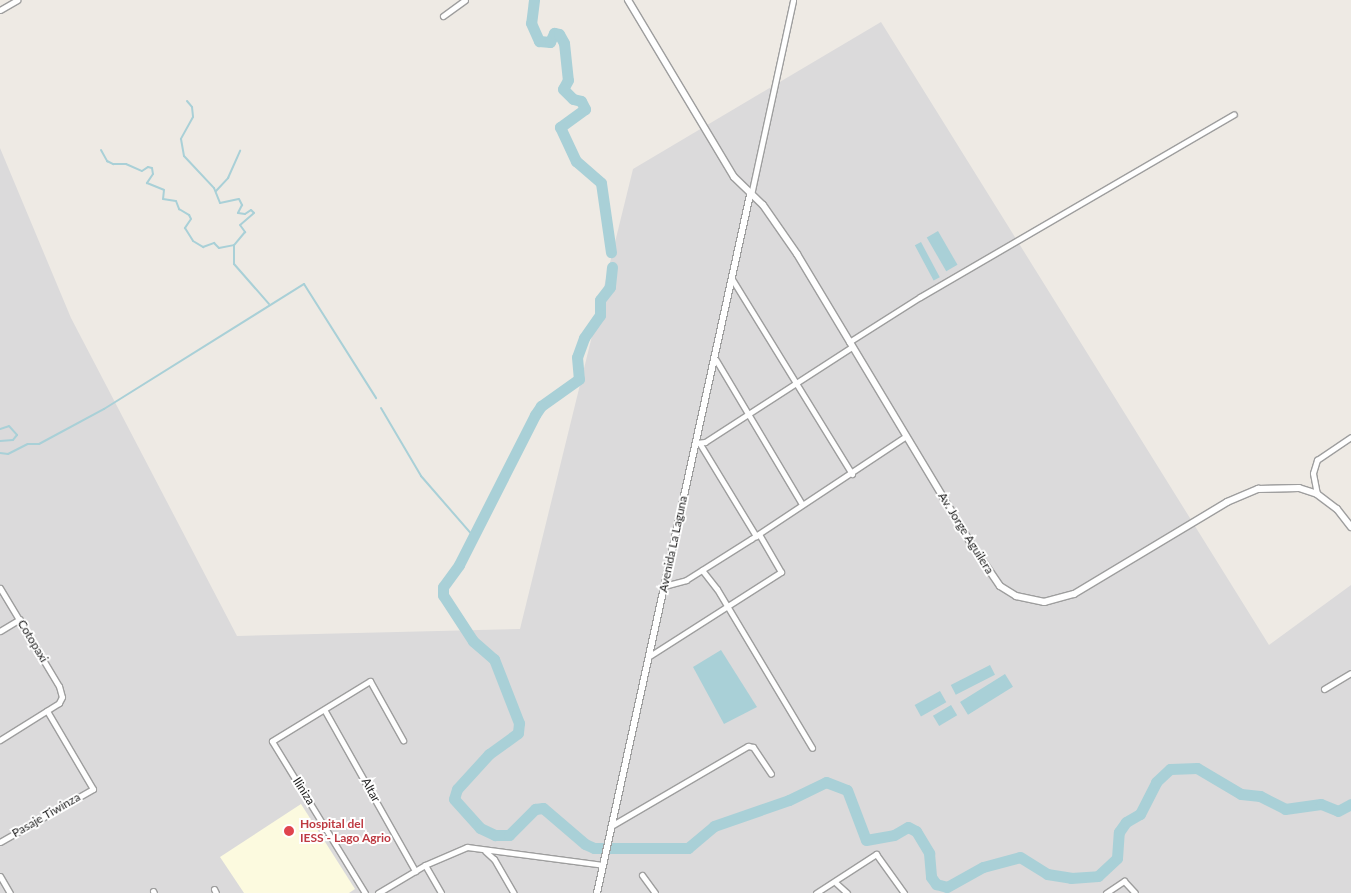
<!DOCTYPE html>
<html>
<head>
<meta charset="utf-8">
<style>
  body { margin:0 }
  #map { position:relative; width:1351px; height:893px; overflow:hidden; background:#eeeae4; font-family:Lato,sans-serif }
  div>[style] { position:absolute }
  .residential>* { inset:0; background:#dbdadb }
  .education>* { inset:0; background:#fcfadf }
  .water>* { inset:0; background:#a9d0d7; transform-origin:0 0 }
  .stream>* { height:2px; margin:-1px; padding:0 1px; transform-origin:1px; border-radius:1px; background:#a9d0d7 }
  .river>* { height:11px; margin:-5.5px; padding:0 5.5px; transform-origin:5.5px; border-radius:5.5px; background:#a9d0d7 }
  .roads { filter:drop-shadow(1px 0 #9e9e9e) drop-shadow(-1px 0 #9e9e9e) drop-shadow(0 1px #9e9e9e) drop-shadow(0 -1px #9e9e9e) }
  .minor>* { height:5px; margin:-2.5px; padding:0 2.5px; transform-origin:2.5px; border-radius:2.5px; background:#fff }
  .tertiary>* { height:6px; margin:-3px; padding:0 3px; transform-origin:3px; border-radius:3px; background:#fff }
  .dots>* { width:14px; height:14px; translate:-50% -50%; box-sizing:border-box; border:2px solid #fff; border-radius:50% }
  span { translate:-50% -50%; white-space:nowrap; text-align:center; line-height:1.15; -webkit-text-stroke:4px #fff; paint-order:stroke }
  .street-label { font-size:12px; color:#1d1d1d }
  .health-label { font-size:12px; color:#be3a42; font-weight:700 }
  .left { translate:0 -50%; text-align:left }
</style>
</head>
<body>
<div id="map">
  <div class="residential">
    <i style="clip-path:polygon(881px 22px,1269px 645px,1351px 585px,1351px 893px,0 893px,0 148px,71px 318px,237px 636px,520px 629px,633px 169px)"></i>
  </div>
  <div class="education">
    <i style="clip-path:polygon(301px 804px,355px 889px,349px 893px,244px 893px,220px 857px)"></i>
  </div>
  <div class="water">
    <i style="left:938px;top:231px;width:39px;height:13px;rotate:60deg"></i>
    <i style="left:921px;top:242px;width:40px;height:7px;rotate:62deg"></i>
    <i style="clip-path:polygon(721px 650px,757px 707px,724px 724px,693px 667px)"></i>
    <i style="left:990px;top:665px;width:11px;height:44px;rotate:63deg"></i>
    <i style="left:1005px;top:674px;width:15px;height:53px;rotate:58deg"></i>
    <i style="left:940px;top:691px;width:13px;height:29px;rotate:61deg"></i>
    <i style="left:951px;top:705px;width:12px;height:21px;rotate:59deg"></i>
  </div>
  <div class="stream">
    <i style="left:187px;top:101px;width:8px;rotate:50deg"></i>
    <i style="left:192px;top:107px;width:10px;rotate:84deg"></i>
    <i style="left:193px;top:117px;width:25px;rotate:119deg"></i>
    <i style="left:181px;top:139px;width:17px;rotate:80deg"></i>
    <i style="left:184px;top:156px;width:44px;rotate:46.8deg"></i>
    <i style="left:214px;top:188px;width:16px;rotate:68deg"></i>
    <i style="left:220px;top:203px;width:19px;rotate:-12deg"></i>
    <i style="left:239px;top:199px;width:7px;rotate:63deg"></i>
    <i style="left:242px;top:205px;width:9px;rotate:117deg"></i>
    <i style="left:238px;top:213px;width:7px;rotate:8deg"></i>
    <i style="left:245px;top:214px;width:7px;rotate:-34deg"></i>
    <i style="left:251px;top:210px;width:4px;rotate:45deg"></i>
    <i style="left:254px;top:213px;width:18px;rotate:139deg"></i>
    <i style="left:240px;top:225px;width:9px;rotate:54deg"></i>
    <i style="left:245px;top:232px;width:17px;rotate:130deg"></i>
    <i style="left:101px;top:150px;width:13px;rotate:61deg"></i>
    <i style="left:107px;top:161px;width:7px;rotate:27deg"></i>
    <i style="left:113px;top:164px;width:13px"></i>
    <i style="left:126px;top:164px;width:17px;rotate:24deg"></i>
    <i style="left:142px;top:171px;width:7px;rotate:-34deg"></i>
    <i style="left:148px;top:167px;width:4px;rotate:14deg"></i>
    <i style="left:152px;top:168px;width:6px;rotate:81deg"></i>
    <i style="left:153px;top:174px;width:11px;rotate:124deg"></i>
    <i style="left:147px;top:183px;width:18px;rotate:22deg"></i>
    <i style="left:164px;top:190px;width:9px;rotate:96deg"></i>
    <i style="left:163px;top:199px;width:13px;rotate:9deg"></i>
    <i style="left:176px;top:201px;width:9px;rotate:69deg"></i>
    <i style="left:179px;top:209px;width:12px;rotate:31deg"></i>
    <i style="left:189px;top:215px;width:4px;rotate:63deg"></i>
    <i style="left:191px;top:219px;width:11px;rotate:124deg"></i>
    <i style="left:185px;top:228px;width:15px;rotate:58deg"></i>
    <i style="left:193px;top:241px;width:12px;rotate:31deg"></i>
    <i style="left:203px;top:247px;width:12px;rotate:-20deg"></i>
    <i style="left:214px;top:243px;width:7px;rotate:45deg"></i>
    <i style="left:219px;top:248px;width:15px;rotate:-11deg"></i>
    <i style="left:234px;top:245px;width:19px;rotate:90deg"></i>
    <i style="left:234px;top:264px;width:53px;rotate:48.8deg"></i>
    <i style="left:216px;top:191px;width:18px;rotate:-47deg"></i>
    <i style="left:228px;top:178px;width:30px;rotate:-66deg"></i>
    <i style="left:381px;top:408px;width:79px;rotate:59.5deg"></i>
    <i style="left:421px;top:476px;width:81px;rotate:49deg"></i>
    <i style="left:0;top:429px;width:9px;rotate:-18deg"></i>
    <i style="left:9px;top:426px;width:12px;rotate:48deg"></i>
    <i style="left:17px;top:435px;width:6px;rotate:129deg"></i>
    <i style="left:13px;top:440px;width:13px;rotate:176deg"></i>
    <i style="left:0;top:453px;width:8px;rotate:7deg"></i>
    <i style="left:8px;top:454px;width:22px;rotate:-27deg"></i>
    <i style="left:28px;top:444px;width:11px"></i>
    <i style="left:39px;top:444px;width:74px;rotate:-28.3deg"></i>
    <i style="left:104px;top:409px;width:236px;rotate:-32deg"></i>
    <i style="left:304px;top:284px;width:135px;rotate:57.7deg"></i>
  </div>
  <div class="river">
    <i style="left:534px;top:0;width:23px;rotate:97deg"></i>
    <i style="left:531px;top:23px;width:20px;rotate:66deg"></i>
    <i style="left:539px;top:41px;width:11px;rotate:5deg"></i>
    <i style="left:550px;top:42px;width:10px;rotate:-66deg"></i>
    <i style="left:554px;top:33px;width:5px;rotate:11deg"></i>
    <i style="left:559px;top:34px;width:10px;rotate:61deg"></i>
    <i style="left:564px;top:43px;width:37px;rotate:84deg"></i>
    <i style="left:568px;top:80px;width:10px;rotate:119deg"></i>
    <i style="left:563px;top:89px;width:14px;rotate:45deg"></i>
    <i style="left:573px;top:99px;width:8px;rotate:14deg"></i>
    <i style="left:581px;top:101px;width:9px;rotate:63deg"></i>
    <i style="left:585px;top:109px;width:31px;rotate:144deg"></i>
    <i style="left:560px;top:127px;width:38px;rotate:65deg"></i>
    <i style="left:576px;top:161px;width:33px;rotate:41deg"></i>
    <i style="left:601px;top:183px;width:70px;rotate:81.8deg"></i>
    <i style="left:612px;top:267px;width:20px;rotate:96deg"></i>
    <i style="left:610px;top:287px;width:16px;rotate:128deg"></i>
    <i style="left:600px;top:300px;width:15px;rotate:90deg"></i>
    <i style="left:600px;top:315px;width:28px;rotate:125deg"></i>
    <i style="left:584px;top:338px;width:20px;rotate:110deg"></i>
    <i style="left:577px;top:357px;width:22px;rotate:85deg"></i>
    <i style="left:579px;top:379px;width:47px;rotate:144.6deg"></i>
    <i style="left:541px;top:406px;width:11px;rotate:124deg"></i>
    <i style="left:535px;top:415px;width:168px;rotate:116.9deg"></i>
    <i style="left:459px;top:565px;width:27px;rotate:126deg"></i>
    <i style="left:443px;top:587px;width:8px;rotate:90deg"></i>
    <i style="left:443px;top:595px;width:55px;rotate:56.9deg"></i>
    <i style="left:473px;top:641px;width:28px;rotate:41deg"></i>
    <i style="left:494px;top:659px;width:69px;rotate:68.7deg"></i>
    <i style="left:519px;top:723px;width:10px;rotate:96deg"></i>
    <i style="left:518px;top:733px;width:36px;rotate:144deg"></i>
    <i style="left:489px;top:754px;width:47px;rotate:132.4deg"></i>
    <i style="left:457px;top:789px;width:10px;rotate:107deg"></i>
    <i style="left:454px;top:799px;width:39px;rotate:48deg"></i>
    <i style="left:480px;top:828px;width:17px;rotate:25deg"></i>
    <i style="left:495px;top:835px;width:14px"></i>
    <i style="left:509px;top:835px;width:37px;rotate:-45deg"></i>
    <i style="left:535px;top:809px;width:8px;rotate:-7deg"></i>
    <i style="left:543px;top:808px;width:55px;rotate:40.6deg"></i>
    <i style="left:585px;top:844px;width:10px;rotate:24deg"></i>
    <i style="left:594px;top:848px;width:94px"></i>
    <i style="left:688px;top:848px;width:34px;rotate:-40deg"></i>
    <i style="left:714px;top:826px;width:79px;rotate:-19.1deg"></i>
    <i style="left:789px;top:800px;width:41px;rotate:-25.9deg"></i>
    <i style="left:826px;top:782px;width:22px;rotate:21deg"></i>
    <i style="left:847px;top:790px;width:53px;rotate:69.2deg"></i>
    <i style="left:866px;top:840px;width:28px;rotate:-10deg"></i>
    <i style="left:894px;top:835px;width:16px;rotate:-30deg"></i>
    <i style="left:908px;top:827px;width:9px;rotate:27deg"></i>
    <i style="left:916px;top:831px;width:26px;rotate:59deg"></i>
    <i style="left:929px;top:853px;width:24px;rotate:85deg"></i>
    <i style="left:931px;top:877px;width:9px;rotate:54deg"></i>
    <i style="left:936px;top:884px;width:11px;rotate:15deg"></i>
    <i style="left:947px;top:887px;width:41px;rotate:-29.1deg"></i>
    <i style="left:983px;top:867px;width:38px;rotate:-15deg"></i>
    <i style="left:1020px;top:857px;width:32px;rotate:32deg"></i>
    <i style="left:1047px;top:874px;width:24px;rotate:9deg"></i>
    <i style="left:1071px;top:878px;width:27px;rotate:-4deg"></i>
    <i style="left:1098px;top:876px;width:26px;rotate:-43deg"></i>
    <i style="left:1117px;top:858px;width:26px;rotate:-86deg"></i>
    <i style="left:1119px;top:832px;width:12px;rotate:-55deg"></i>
    <i style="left:1126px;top:822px;width:16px;rotate:-30deg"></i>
    <i style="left:1140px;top:814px;width:36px;rotate:-63deg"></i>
    <i style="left:1156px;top:782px;width:19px;rotate:-43deg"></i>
    <i style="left:1170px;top:769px;width:27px;rotate:-2deg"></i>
    <i style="left:1197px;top:768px;width:51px;rotate:30.6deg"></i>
    <i style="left:1241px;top:794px;width:19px;rotate:6deg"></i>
    <i style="left:1260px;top:796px;width:28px;rotate:27deg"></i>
    <i style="left:1285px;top:809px;width:36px;rotate:-8deg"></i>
    <i style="left:1321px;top:804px;width:18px;rotate:22deg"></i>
    <i style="left:1338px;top:811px;width:15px;rotate:-28deg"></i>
  </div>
  <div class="roads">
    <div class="minor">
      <i style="left:0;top:10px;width:20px;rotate:-30deg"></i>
      <i style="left:443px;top:16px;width:27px;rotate:-36deg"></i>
      <i style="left:751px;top:195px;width:199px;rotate:-77.8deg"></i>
      <i style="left:732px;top:279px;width:229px;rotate:58.4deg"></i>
      <i style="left:849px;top:342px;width:84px;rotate:-32.4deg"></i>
      <i style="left:920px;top:297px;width:363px;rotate:-30.2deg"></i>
      <i style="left:716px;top:360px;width:168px;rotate:59.2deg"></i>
      <i style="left:696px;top:443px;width:9px;rotate:-6deg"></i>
      <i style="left:705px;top:442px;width:175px;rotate:-32.9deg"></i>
      <i style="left:700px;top:444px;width:108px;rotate:58.7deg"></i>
      <i style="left:1317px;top:494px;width:21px;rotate:-101deg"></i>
      <i style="left:1313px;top:473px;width:14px;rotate:-73deg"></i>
      <i style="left:1317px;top:460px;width:41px;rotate:-34.1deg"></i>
      <i style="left:702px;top:570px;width:24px;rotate:52deg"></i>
      <i style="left:717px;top:589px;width:185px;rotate:59.1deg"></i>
      <i style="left:664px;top:586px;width:23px;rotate:-15deg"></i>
      <i style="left:686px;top:580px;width:77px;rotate:-32.2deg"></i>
      <i style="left:751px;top:539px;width:186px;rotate:-33.6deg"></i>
      <i style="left:0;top:588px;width:114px;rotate:59deg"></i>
      <i style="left:59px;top:686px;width:11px;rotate:75deg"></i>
      <i style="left:62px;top:697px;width:7px;rotate:117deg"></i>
      <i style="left:59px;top:703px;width:70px;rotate:147.9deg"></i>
      <i style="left:0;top:631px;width:23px;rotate:-31deg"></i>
      <i style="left:648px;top:657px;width:158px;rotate:-32.6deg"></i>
      <i style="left:781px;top:572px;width:44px;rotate:-120.1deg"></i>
      <i style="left:1324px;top:689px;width:31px;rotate:-31deg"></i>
      <i style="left:325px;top:711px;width:184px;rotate:60.6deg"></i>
      <i style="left:611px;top:826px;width:159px;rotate:-30.3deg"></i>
      <i style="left:748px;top:746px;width:5px;rotate:11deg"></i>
      <i style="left:753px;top:747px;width:32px;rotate:56deg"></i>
      <i style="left:0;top:842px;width:107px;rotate:-29.7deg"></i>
      <i style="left:93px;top:789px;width:91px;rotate:-120.5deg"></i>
      <i style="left:485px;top:851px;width:12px;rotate:42deg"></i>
      <i style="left:494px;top:859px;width:39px;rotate:60deg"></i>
      <i style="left:425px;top:865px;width:32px;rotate:60deg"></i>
      <i style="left:642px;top:875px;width:22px;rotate:54deg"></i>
      <i style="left:0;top:876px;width:20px;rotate:60deg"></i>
      <i style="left:836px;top:883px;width:15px;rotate:42deg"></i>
      <i style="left:214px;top:889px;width:4px;rotate:63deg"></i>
      <i style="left:153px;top:891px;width:2px;rotate:63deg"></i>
      <i style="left:365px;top:893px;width:178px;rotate:-121.5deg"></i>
      <i style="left:272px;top:741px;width:115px;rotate:-31.5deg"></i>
      <i style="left:370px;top:681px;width:68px;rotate:60.8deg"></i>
      <i style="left:378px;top:893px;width:55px;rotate:-30.8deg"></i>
      <i style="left:425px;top:865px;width:46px;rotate:-23.2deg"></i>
      <i style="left:467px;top:847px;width:137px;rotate:7.5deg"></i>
      <i style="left:816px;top:893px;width:72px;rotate:-33deg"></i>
      <i style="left:876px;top:854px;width:48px;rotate:54.3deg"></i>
      <i style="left:1106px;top:893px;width:22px;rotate:-34deg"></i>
      <i style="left:1124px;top:881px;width:16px;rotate:47deg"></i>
    </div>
    <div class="tertiary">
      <i style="left:628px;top:0;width:206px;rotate:59.1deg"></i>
      <i style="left:734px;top:177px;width:40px;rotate:44deg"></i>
      <i style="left:763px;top:205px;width:60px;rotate:55.2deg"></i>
      <i style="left:797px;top:254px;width:343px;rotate:59deg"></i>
      <i style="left:974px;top:548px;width:46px;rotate:55.6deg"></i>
      <i style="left:1000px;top:586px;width:19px;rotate:32deg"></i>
      <i style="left:1016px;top:596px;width:29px;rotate:12deg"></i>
      <i style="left:1044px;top:602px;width:31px;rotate:-15deg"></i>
      <i style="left:1074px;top:594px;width:179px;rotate:-31deg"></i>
      <i style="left:1227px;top:502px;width:34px;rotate:-23deg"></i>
      <i style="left:1258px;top:489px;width:41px;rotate:-1.4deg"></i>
      <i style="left:1299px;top:488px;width:19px;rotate:18deg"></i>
      <i style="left:1317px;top:494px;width:25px;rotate:37deg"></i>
      <i style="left:1337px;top:509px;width:23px;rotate:52deg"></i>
      <i style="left:597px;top:893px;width:715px;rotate:-77.64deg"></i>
    </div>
  </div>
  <div class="dots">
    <i style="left:289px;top:831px;background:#e0444e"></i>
  </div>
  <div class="street-label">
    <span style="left:966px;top:533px;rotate:58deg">Av. Jorge Aguilera</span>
    <span style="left:673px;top:544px;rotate:-78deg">Avenida La Laguna</span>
    <span style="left:33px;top:641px;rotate:59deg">Cotopaxi</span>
    <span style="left:371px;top:790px;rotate:61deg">Altar</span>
    <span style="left:304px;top:791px;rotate:58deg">Iliniza</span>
    <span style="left:46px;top:815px;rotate:-30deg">Pasaje Tiwinza</span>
  </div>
  <div class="health-label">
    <span class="left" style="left:300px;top:831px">Hospital del<br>IESS - Lago Agrio</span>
  </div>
</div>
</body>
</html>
